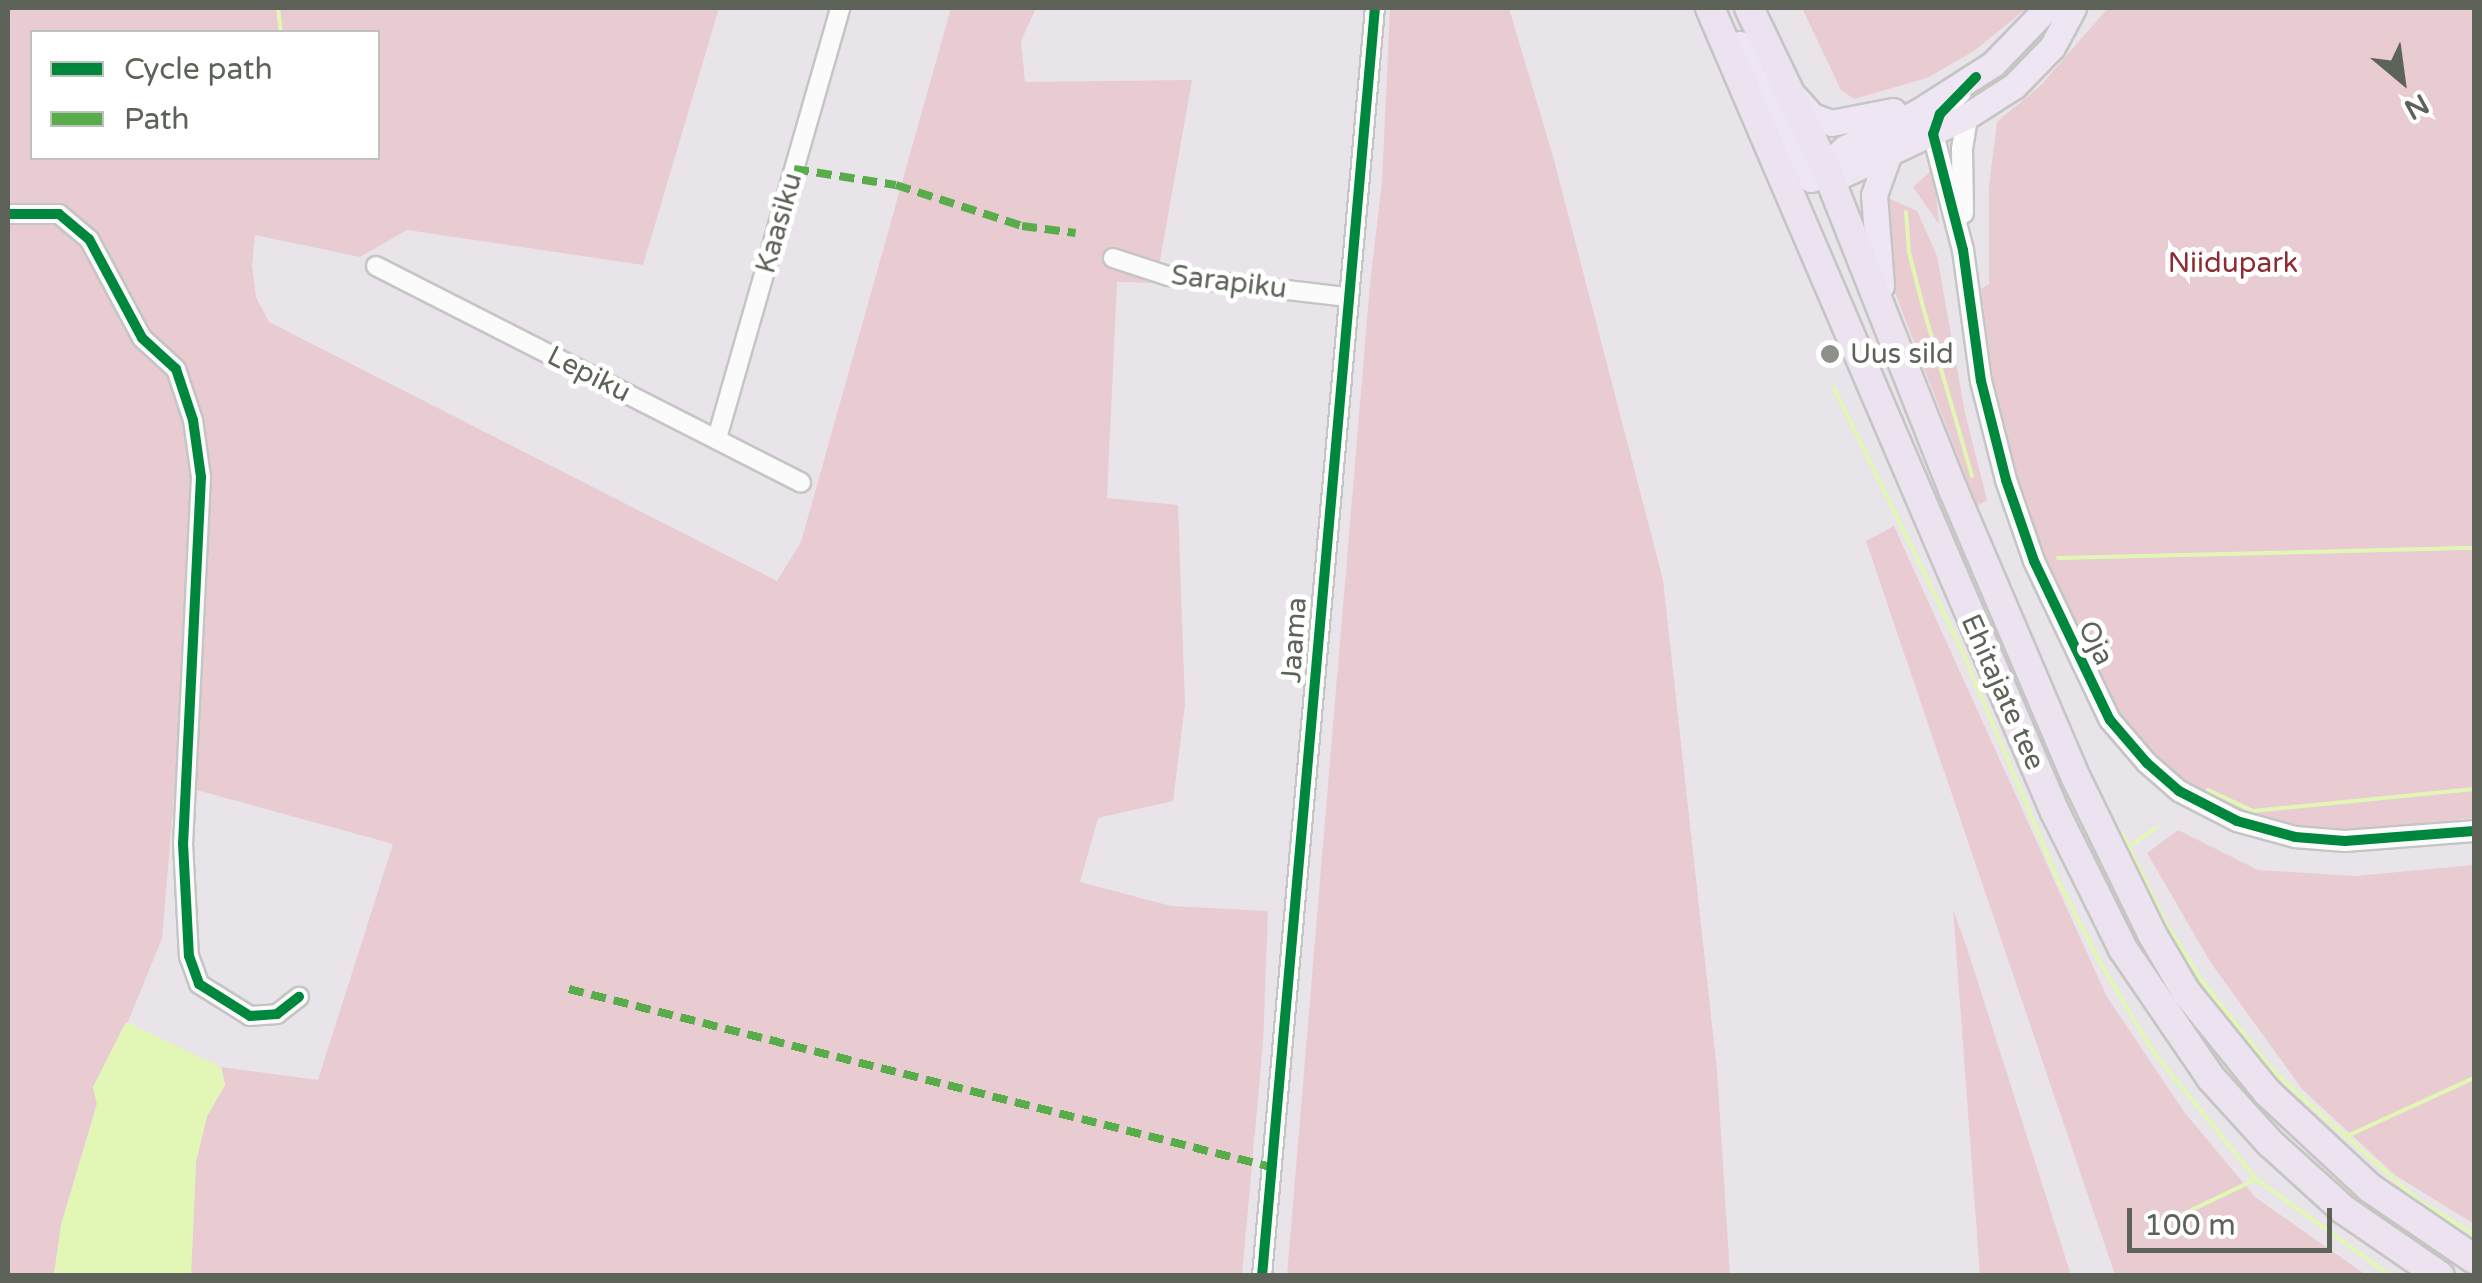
<!DOCTYPE html>
<html>
<head>
<meta charset="utf-8">
<style>
  body { margin:0 }
  #map { position:relative; width:2482px; height:1283px; overflow:hidden; background:#e8e4ea; font-family:"Varela Round",sans-serif }
  div>[style] { position:absolute }
  .green>* { inset:0; background:#e8ccd2 }
  .water>* { inset:0; background:#e2f7b5 }
  .stream>* { height:4px; margin:-2px; padding:0 2px; transform-origin:2px; border-radius:2px; background:#e2f7b5 }
  .roads { filter:drop-shadow(2px 0 #c5c5c4) drop-shadow(-2px 0 #c5c5c4) drop-shadow(0 2px #c5c5c4) drop-shadow(0 -2px #c5c5c4) }
  .minor>* { height:18px; margin:-9px; padding:0 9px; transform-origin:9px; border-radius:9px; background:#fcfbfc }
  .tertiary>* { height:20px; margin:-10px; padding:0 10px; transform-origin:10px; border-radius:10px; background:#fcfbfc }
  .primary>* { height:25px; margin:-12.5px; padding:0 12.5px; transform-origin:12.5px; border-radius:12.5px; background:#eee6f2 }
  .trunk>* { height:28px; margin:-14px; padding:0 14px; transform-origin:14px; border-radius:14px; background:#ece2f0 }
  .quiet>* { height:8px; margin-top:-4px; transform-origin:0; background:repeating-linear-gradient(90deg,#59ac4a 0 15px,transparent 0 23px) }
  .cycleway>* { height:10px; margin:-5px; padding:0 5px; transform-origin:5px; border-radius:5px; background:#00873e }
  .dots>* { width:28px; height:28px; translate:-50% -50%; box-sizing:border-box; border:5px solid #fff; border-radius:50% }
  span { translate:-50% -50%; white-space:nowrap; text-align:center; line-height:1.15; -webkit-text-stroke:10px #fff; paint-order:stroke }
  .street-label { font-size:28px; color:#5e6359 }
  .park-label { font-size:28px; color:#8d2d33 }
  .poi-label { font-size:28px; color:#5e6359 }
  .left { translate:0 -50%; text-align:left }
  .frame { position:absolute; inset:0; border:10px solid #5e6359; pointer-events:none }
  .legend { position:absolute; left:30px; top:30px; width:350px; height:130px; box-sizing:border-box; background:#fff; border:2px solid #bfc1bd; margin:0; padding:12px 18px; list-style:none; font-size:30px; color:#5e6359 }
  .legend li { display:flex; align-items:center; gap:20px; height:50px }
  .legend b { width:50px; border:2px solid #bfc1bd }
  .north { position:absolute; left:2352px; top:30px; width:100px; height:100px; -webkit-text-stroke:8px #fff; paint-order:stroke; rotate:151deg; font-size:28px; font-weight:700; line-height:40px; text-align:center; color:#5e6359 }
  .north::after { content:''; display:block; margin:auto; width:35px; height:45px; background:#5e6359; clip-path:polygon(50% 0,100% 100%,50% 72%,0 100%) }
  .scale { position:absolute; left:2127px; top:1208px; width:205px; height:45px; box-sizing:border-box; border:5px solid #5e6359; border-top:0; padding-left:12px; font-size:30px; line-height:35px; white-space:nowrap; color:#5e6359; -webkit-text-stroke:8px #fff; paint-order:stroke }
</style>
</head>
<body>
<div id="map">
  <div class="green">
    <i style="clip-path:polygon(evenodd,8px 8px,719px 8px,643px 265px,407px 230px,360px 257px,255px 235px,252px 265px,256px 297px,269px 322px,777px 581px,801px 542px,951px 8px,1036px 8px,1021px 41px,1025px 82px,1192px 80px,1159px 266px,1165px 283px,1117px 282px,1107px 498px,1178px 505px,1185px 704px,1173px 801px,1098px 818px,1080px 882px,1171px 906px,1268px 911px,1263px 1043px,1242px 1275px,191px 1275px,196px 1162px,207px 1116px,225px 1085px,221px 1067px,318px 1080px,393px 844px,175px 784px,162px 939px,119px 1043px,93px 1087px,97px 1104px,61px 1225px,54px 1275px,8px 1275px,8px 8px,32px 32px,378px 32px,378px 158px,32px 158px,32px 32px)"></i>
    <i style="clip-path:polygon(1390px 8px,1509px 8px,1554px 160px,1663px 580px,1717px 1070px,1730px 1275px,1287px 1275px,1370px 283px,1382px 182px)"></i>
    <i style="clip-path:polygon(1802px 8px,2027px 8px,1974px 51px,1927px 78px,1854px 99px,1841px 90px)"></i>
    <i style="clip-path:polygon(2108px 8px,2474px 8px,2474px 818px,2331px 833px,2285px 825px,2209px 800px,2163px 767px,2108px 703px,2071px 624px,2027px 513px,1994px 387px,1981px 289px,1989px 284px,1989px 186px,1997px 122px,2041px 85px)"></i>
    <i style="clip-path:polygon(1935px 167px,1942px 192px,1936px 195px,1939px 224px,1913px 187px)"></i>
    <i style="clip-path:polygon(1884px 196px,1917px 211px,1937px 256px,1965px 413px,1987px 500px,1977px 506px,1889px 277px)"></i>
    <i style="clip-path:polygon(1894px 526px,2107px 997px,2185px 1113px,2255px 1197px,2366px 1275px,2115px 1275px,1866px 541px)"></i>
    <i style="clip-path:polygon(2178px 830px,2258px 870px,2355px 876px,2474px 865px,2474px 1224px,2395px 1175px,2302px 1089px,2211px 963px,2147px 853px)"></i>
    <i style="clip-path:polygon(1953px 909px,1968px 951px,2071px 1275px,1980px 1275px)"></i>
  </div>
  <div class="water">
    <i style="clip-path:polygon(126px 1022px,221px 1067px,225px 1085px,207px 1116px,196px 1162px,191px 1275px,54px 1275px,61px 1225px,97px 1104px,93px 1087px)"></i>
  </div>
  <div class="stream">
    <i style="left:278px;top:8px;width:24px;rotate:83deg"></i>
    <i style="left:1906px;top:212px;width:40px;rotate:85.7deg"></i>
    <i style="left:1909px;top:252px;width:57px;rotate:75.7deg"></i>
    <i style="left:1923px;top:307px;width:176px;rotate:73.8deg"></i>
    <i style="left:1834px;top:388px;width:295px;rotate:64deg"></i>
    <i style="left:1963px;top:653px;width:248px;rotate:67.3deg"></i>
    <i style="left:2059px;top:882px;width:86px;rotate:63.1deg"></i>
    <i style="left:2098px;top:959px;width:106px;rotate:59.3deg"></i>
    <i style="left:2152px;top:1050px;width:166px;rotate:51.1deg"></i>
    <i style="left:2256px;top:1179px;width:166px;rotate:35.7deg"></i>
    <i style="left:2058px;top:558px;width:416px;rotate:-1.4deg"></i>
    <i style="left:2208px;top:790px;width:50px;rotate:25deg"></i>
    <i style="left:2253px;top:811px;width:222px;rotate:-5.7deg"></i>
    <i style="left:2122px;top:833px;width:99px;rotate:64.2deg"></i>
    <i style="left:2165px;top:922px;width:70px;rotate:57.9deg"></i>
    <i style="left:2202px;top:981px;width:116px;rotate:51.6deg"></i>
    <i style="left:2274px;top:1072px;width:194px;rotate:41.7deg"></i>
    <i style="left:2419px;top:1201px;width:64px;rotate:31deg"></i>
    <i style="left:2129px;top:847px;width:34px;rotate:-36deg"></i>
    <i style="left:2345px;top:1137px;width:142px;rotate:-24.6deg"></i>
    <i style="left:2173px;top:1219px;width:92px;rotate:-25.7deg"></i>
  </div>
  <div class="roads">
    <div class="minor">
      <i style="left:8px;top:214px;width:51px"></i>
      <i style="left:59px;top:214px;width:39px;rotate:40deg"></i>
      <i style="left:89px;top:239px;width:112px;rotate:61.8deg"></i>
      <i style="left:142px;top:338px;width:46px;rotate:42.4deg"></i>
      <i style="left:176px;top:369px;width:54px;rotate:71.6deg"></i>
      <i style="left:193px;top:420px;width:58px;rotate:82deg"></i>
      <i style="left:201px;top:477px;width:366px;rotate:92.8deg"></i>
      <i style="left:183px;top:843px;width:113px;rotate:87deg"></i>
      <i style="left:189px;top:956px;width:30px;rotate:70deg"></i>
      <i style="left:199px;top:984px;width:60px;rotate:32.1deg"></i>
      <i style="left:250px;top:1016px;width:27px;rotate:-4deg"></i>
      <i style="left:277px;top:1014px;width:28px;rotate:-38deg"></i>
      <i style="left:1113px;top:258px;width:58px;rotate:18.1deg"></i>
      <i style="left:1168px;top:276px;width:181px;rotate:6.7deg"></i>
      <i style="left:376px;top:266px;width:477px;rotate:27deg"></i>
      <i style="left:717px;top:438px;width:447px;rotate:-74deg"></i>
      <i style="left:1262px;top:1276px;width:1273px;rotate:-84.91deg"></i>
    </div>
    <div class="tertiary">
      <i style="left:1961px;top:92px;width:30px;rotate:134deg"></i>
      <i style="left:1940px;top:114px;width:21px;rotate:109deg"></i>
      <i style="left:1933px;top:134px;width:120px;rotate:75.5deg"></i>
      <i style="left:1963px;top:250px;width:132px;rotate:82.2deg"></i>
      <i style="left:1981px;top:381px;width:102px;rotate:75.8deg"></i>
      <i style="left:2006px;top:480px;width:86px;rotate:70.9deg"></i>
      <i style="left:2034px;top:561px;width:176px;rotate:64.5deg"></i>
      <i style="left:2110px;top:720px;width:57px;rotate:49.3deg"></i>
      <i style="left:2147px;top:763px;width:43px;rotate:41.2deg"></i>
      <i style="left:2179px;top:791px;width:65px;rotate:27.3deg"></i>
      <i style="left:2237px;top:821px;width:60px;rotate:15.4deg"></i>
      <i style="left:2295px;top:837px;width:50px;rotate:4.6deg"></i>
      <i style="left:2345px;top:841px;width:129px;rotate:-4.4deg"></i>
      <i style="left:1963px;top:213px;width:64px;rotate:-90.9deg"></i>
      <i style="left:1962px;top:149px;width:33px;rotate:-81deg"></i>
    </div>
    <div class="primary">
      <i style="left:1740px;top:44px;width:127px;rotate:63.4deg"></i>
      <i style="left:1797px;top:158px;width:23px;rotate:47deg"></i>
      <i style="left:1813px;top:175px;width:19px;rotate:16deg"></i>
      <i style="left:1831px;top:180px;width:150px;rotate:-25.2deg"></i>
      <i style="left:1967px;top:116px;width:56px;rotate:-32.6deg"></i>
      <i style="left:2014px;top:86px;width:54px;rotate:-45.7deg"></i>
      <i style="left:2052px;top:47px;width:44px;rotate:-61.7deg"></i>
      <i style="left:1795px;top:97px;width:25px;rotate:48deg"></i>
      <i style="left:1812px;top:116px;width:20px;rotate:20deg"></i>
      <i style="left:1831px;top:123px;width:63px;rotate:-11deg"></i>
      <i style="left:1811px;top:179px;width:46px;rotate:-42.4deg"></i>
      <i style="left:1845px;top:148px;width:81px;rotate:-26.3deg"></i>
      <i style="left:1918px;top:112px;width:89px;rotate:-32.6deg"></i>
      <i style="left:1993px;top:64px;width:78px;rotate:-46deg"></i>
      <i style="left:1881px;top:286px;width:91px;rotate:-94.4deg"></i>
      <i style="left:1874px;top:195px;width:41px;rotate:-70.3deg"></i>
    </div>
    <div class="trunk">
      <i style="left:1710px;top:8px;width:875px;rotate:66.78deg"></i>
      <i style="left:2055px;top:812px;width:153px;rotate:63.6deg"></i>
      <i style="left:2123px;top:949px;width:156px;rotate:55.7deg"></i>
      <i style="left:2211px;top:1078px;width:88px;rotate:47.8deg"></i>
      <i style="left:2270px;top:1143px;width:100px;rotate:42.2deg"></i>
      <i style="left:2344px;top:1210px;width:116px;rotate:34.5deg"></i>
      <i style="left:1749px;top:8px;width:173px;rotate:64.3deg"></i>
      <i style="left:1824px;top:164px;width:353px;rotate:68.4deg"></i>
      <i style="left:1954px;top:492px;width:311px;rotate:66.9deg"></i>
      <i style="left:2076px;top:778px;width:174px;rotate:64deg"></i>
      <i style="left:2152px;top:934px;width:67px;rotate:59.6deg"></i>
      <i style="left:2186px;top:992px;width:129px;rotate:51deg"></i>
      <i style="left:2267px;top:1092px;width:141px;rotate:43deg"></i>
      <i style="left:2370px;top:1188px;width:126px;rotate:34.3deg"></i>
    </div>
  </div>
  <div class="quiet">
    <i style="left:794px;top:169px;width:103px;rotate:8.9deg"></i>
    <i style="left:896px;top:185px;width:133px;rotate:18deg"></i>
    <i style="left:1022px;top:226px;width:54px;rotate:7.4deg"></i>
    <i style="left:569px;top:989px;width:724px;rotate:14.23deg"></i>
  </div>
  <div class="cycleway">
    <i style="left:1976px;top:77px;width:52px;rotate:134.2deg"></i>
    <i style="left:1940px;top:114px;width:21px;rotate:109deg"></i>
    <i style="left:1933px;top:134px;width:120px;rotate:75.5deg"></i>
    <i style="left:1963px;top:250px;width:132px;rotate:82.2deg"></i>
    <i style="left:1981px;top:381px;width:102px;rotate:75.8deg"></i>
    <i style="left:2006px;top:480px;width:86px;rotate:70.9deg"></i>
    <i style="left:2034px;top:561px;width:176px;rotate:64.5deg"></i>
    <i style="left:2110px;top:720px;width:57px;rotate:49.3deg"></i>
    <i style="left:2147px;top:763px;width:43px;rotate:41.2deg"></i>
    <i style="left:2179px;top:791px;width:65px;rotate:27.3deg"></i>
    <i style="left:2237px;top:821px;width:60px;rotate:15.4deg"></i>
    <i style="left:2295px;top:837px;width:50px;rotate:4.6deg"></i>
    <i style="left:2345px;top:841px;width:129px;rotate:-4.4deg"></i>
    <i style="left:8px;top:214px;width:51px"></i>
    <i style="left:59px;top:214px;width:39px;rotate:40deg"></i>
    <i style="left:89px;top:239px;width:112px;rotate:61.8deg"></i>
    <i style="left:142px;top:338px;width:46px;rotate:42.4deg"></i>
    <i style="left:176px;top:369px;width:54px;rotate:71.6deg"></i>
    <i style="left:193px;top:420px;width:58px;rotate:82deg"></i>
    <i style="left:201px;top:477px;width:366px;rotate:92.8deg"></i>
    <i style="left:183px;top:843px;width:113px;rotate:87deg"></i>
    <i style="left:189px;top:956px;width:30px;rotate:70deg"></i>
    <i style="left:199px;top:984px;width:60px;rotate:32.1deg"></i>
    <i style="left:250px;top:1016px;width:27px;rotate:-4deg"></i>
    <i style="left:277px;top:1014px;width:28px;rotate:-38deg"></i>
    <i style="left:1262px;top:1276px;width:1273px;rotate:-84.91deg"></i>
  </div>
  <div class="dots">
    <i style="left:1830px;top:354px;background:#8e908c"></i>
  </div>
  <div class="street-label">
    <span style="left:779px;top:223px;rotate:-74deg">Kaasiku</span>
    <span style="left:1229px;top:282px;rotate:7deg">Sarapiku</span>
    <span style="left:589px;top:374px;rotate:27deg">Lepiku</span>
    <span style="left:1294px;top:640px;rotate:-86deg">Jaama</span>
    <span style="left:2096px;top:643px;rotate:64deg">Oja</span>
    <span style="left:2003px;top:692px;rotate:66deg">Ehitajate tee</span>
  </div>
  <div class="park-label">
    <span style="left:2233px;top:263px">Niidupark</span>
  </div>
  <div class="poi-label">
    <span class="left" style="left:1850px;top:354px">Uus sild</span>
  </div>
  <div class="frame"></div>
  <ul class="legend">
  <li><b style="height:12px;background:#00873e"></b>Cycle path</li>
  <li><b style="height:12px;background:#59ac4a"></b>Path</li>
  </ul>
  <div class="north">N</div>
  <div class="scale">100 m</div>
</div>
</body>
</html>
